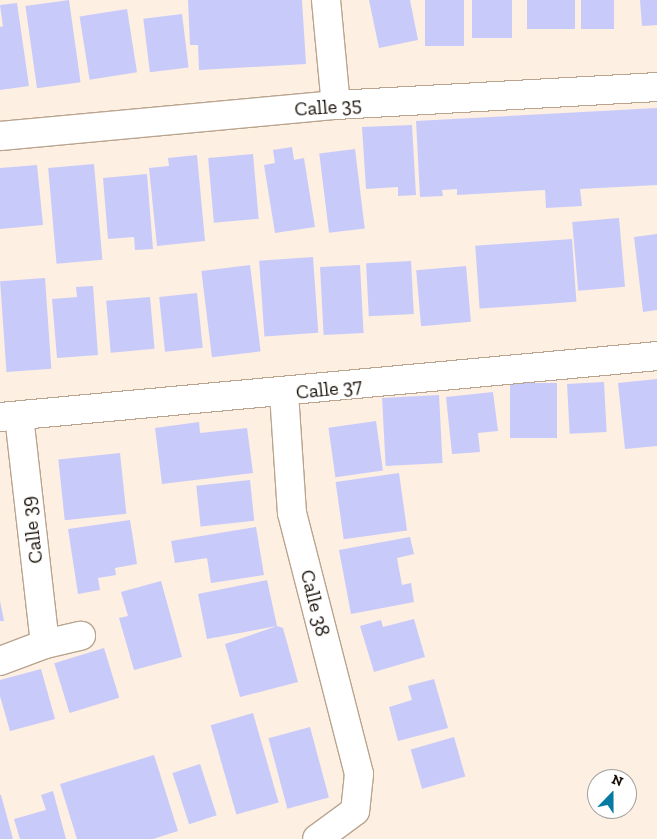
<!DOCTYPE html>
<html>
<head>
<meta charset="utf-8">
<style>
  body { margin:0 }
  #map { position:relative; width:657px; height:839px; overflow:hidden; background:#fdefe2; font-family:"Zilla Slab",serif }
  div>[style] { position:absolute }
  .building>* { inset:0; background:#c8cafa; transform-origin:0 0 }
  .roads { filter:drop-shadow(1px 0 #b9a48f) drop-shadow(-1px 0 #b9a48f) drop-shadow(0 1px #b9a48f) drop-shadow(0 -1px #b9a48f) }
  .minor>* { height:28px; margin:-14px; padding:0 14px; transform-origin:14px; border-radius:14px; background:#fff }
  span { translate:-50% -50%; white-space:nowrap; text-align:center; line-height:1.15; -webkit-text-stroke:4.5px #fff; paint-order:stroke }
  .street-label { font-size:20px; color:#170f08 }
  .north { position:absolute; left:587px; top:769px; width:50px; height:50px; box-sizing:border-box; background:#fff; border:1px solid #a29f9c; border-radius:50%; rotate:22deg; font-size:14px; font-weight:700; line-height:20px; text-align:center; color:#170f08 }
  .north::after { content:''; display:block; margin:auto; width:18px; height:22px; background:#067aa3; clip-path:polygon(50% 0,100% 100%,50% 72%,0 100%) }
</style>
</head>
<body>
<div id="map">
  <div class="building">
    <i style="left:69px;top:0;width:83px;height:44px;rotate:82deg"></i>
    <i style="clip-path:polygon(188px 0,302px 0,306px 64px,199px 70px,198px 45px,190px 45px)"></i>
    <i style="clip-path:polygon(369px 0,410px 0,418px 40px,379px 48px)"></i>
    <i style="left:425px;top:0;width:39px;height:46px"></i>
    <i style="left:472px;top:0;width:40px;height:38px"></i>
    <i style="left:527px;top:0;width:48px;height:29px"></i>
    <i style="left:581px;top:0;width:33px;height:29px"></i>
    <i style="clip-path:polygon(640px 0,657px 0,657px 25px,642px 26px)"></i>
    <i style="clip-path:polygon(17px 3px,29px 86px,0 90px,0 27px,3px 26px,0 5px)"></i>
    <i style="left:127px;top:9px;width:64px;height:48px;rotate:81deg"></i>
    <i style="left:182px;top:14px;width:54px;height:39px;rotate:83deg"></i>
    <i style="clip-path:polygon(657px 108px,657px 185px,580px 189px,582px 206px,546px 208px,545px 190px,457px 195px,457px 189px,442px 190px,443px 196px,420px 197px,416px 121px)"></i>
    <i style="clip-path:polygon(412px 125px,416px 195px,398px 196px,398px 187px,366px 189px,362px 127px)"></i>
    <i style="clip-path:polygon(292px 147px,294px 160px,304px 158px,315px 227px,275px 233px,264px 165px,275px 163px,273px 150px)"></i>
    <i style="left:355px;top:149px;width:80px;height:36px;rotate:83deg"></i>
    <i style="left:253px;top:154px;width:65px;height:45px;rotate:85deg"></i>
    <i style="clip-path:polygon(197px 155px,205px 241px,157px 246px,149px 168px,169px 166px,168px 158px)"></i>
    <i style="left:94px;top:164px;width:96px;height:46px;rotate:85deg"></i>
    <i style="clip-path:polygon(37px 165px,43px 225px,0 229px,0 168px)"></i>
    <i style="clip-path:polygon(147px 174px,153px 249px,135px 250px,134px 237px,108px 239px,103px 178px)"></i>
    <i style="left:619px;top:218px;width:69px;height:47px;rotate:85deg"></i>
    <i style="clip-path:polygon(657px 234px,657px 310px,643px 312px,634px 237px)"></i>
    <i style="left:572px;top:239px;width:63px;height:97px;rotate:86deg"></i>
    <i style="left:313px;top:257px;width:76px;height:54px;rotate:86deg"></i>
    <i style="left:411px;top:261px;width:53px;height:45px;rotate:87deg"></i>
    <i style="left:250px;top:265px;width:87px;height:49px;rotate:83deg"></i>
    <i style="left:360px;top:265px;width:68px;height:40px;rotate:87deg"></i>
    <i style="left:466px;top:266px;width:56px;height:50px;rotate:85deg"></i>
    <i style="left:45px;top:278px;width:91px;height:45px;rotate:86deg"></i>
    <i style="clip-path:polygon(93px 286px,98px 355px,57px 358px,52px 299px,77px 297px,76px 287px)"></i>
    <i style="left:197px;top:293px;width:55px;height:38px;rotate:84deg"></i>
    <i style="left:150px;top:297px;width:52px;height:44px;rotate:85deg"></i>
    <i style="clip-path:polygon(657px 379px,657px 446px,625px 449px,618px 383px)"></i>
    <i style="left:604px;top:382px;width:50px;height:37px;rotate:87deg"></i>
    <i style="left:510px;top:383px;width:47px;height:55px"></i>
    <i style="clip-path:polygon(493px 392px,498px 431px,478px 433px,480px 452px,452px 454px,446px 397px)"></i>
    <i style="left:439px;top:395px;width:68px;height:57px;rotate:87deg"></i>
    <i style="left:376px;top:421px;width:50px;height:48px;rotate:82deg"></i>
    <i style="clip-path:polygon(199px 422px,200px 433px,247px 428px,253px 473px,162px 484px,155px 428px)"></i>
    <i style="left:120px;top:453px;width:61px;height:62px;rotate:84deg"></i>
    <i style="left:399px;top:473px;width:58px;height:64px;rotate:82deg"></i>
    <i style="left:250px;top:480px;width:41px;height:54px;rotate:84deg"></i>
    <i style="clip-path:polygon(130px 520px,137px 564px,115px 568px,116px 575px,98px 578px,100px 590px,78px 594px,68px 529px)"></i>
    <i style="clip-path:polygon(256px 527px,264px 575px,211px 583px,207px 558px,175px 563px,171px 541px)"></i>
    <i style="clip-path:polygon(410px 537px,414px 554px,397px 558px,402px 585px,411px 583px,414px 602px,351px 614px,339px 550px)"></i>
    <i style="clip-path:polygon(267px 580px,277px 626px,283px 628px,298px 682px,240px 697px,225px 644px,277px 626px,207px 639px,198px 594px)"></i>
    <i style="clip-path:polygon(161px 581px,182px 657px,134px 670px,119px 618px,128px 616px,121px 592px)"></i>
    <i style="clip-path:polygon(0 601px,4px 621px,0 621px)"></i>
    <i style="clip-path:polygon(414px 619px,425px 657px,374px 672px,360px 626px,381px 620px,383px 627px)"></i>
    <i style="left:104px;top:648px;width:52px;height:52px;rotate:73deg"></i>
    <i style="clip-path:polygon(41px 669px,55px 719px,10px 731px,0 696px,0 680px)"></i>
    <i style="clip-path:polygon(434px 679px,448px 728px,398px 741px,389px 707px,412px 700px,408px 686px)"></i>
    <i style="left:253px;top:713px;width:93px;height:44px;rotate:74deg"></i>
    <i style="left:310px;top:727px;width:73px;height:43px;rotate:75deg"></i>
    <i style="left:454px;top:737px;width:41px;height:45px;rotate:74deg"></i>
    <i style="clip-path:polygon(154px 755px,178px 831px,153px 839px,77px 839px,60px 784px)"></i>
    <i style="left:200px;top:764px;width:54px;height:29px;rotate:72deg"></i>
    <i style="clip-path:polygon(53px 791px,66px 839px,20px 839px,14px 819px,46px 810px,41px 795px)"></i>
    <i style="clip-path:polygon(0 795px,1px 795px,13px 839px,0 839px)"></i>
  </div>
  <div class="roads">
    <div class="minor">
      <i style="left:326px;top:0;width:105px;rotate:84.6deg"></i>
      <i style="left:0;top:136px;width:337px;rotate:-5.3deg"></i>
      <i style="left:336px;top:105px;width:322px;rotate:-3.2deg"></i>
      <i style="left:284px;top:393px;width:120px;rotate:86.2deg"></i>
      <i style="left:292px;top:513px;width:269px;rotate:75.6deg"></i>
      <i style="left:359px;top:774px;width:37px;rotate:96deg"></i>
      <i style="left:355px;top:811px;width:47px;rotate:143.6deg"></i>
      <i style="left:19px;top:416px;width:229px;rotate:83.5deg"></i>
      <i style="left:0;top:417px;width:660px;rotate:-5.3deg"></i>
      <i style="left:0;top:661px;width:48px;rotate:-20.7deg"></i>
      <i style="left:45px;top:644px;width:37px;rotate:-13deg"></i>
    </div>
  </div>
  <div class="street-label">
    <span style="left:328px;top:107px;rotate:-4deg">Calle 35</span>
    <span style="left:329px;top:389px;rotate:-6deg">Calle 37</span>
    <span style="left:32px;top:530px;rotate:-97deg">Calle 39</span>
    <span style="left:315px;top:603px;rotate:76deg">Calle 38</span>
  </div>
  <div class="north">N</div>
</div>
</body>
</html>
